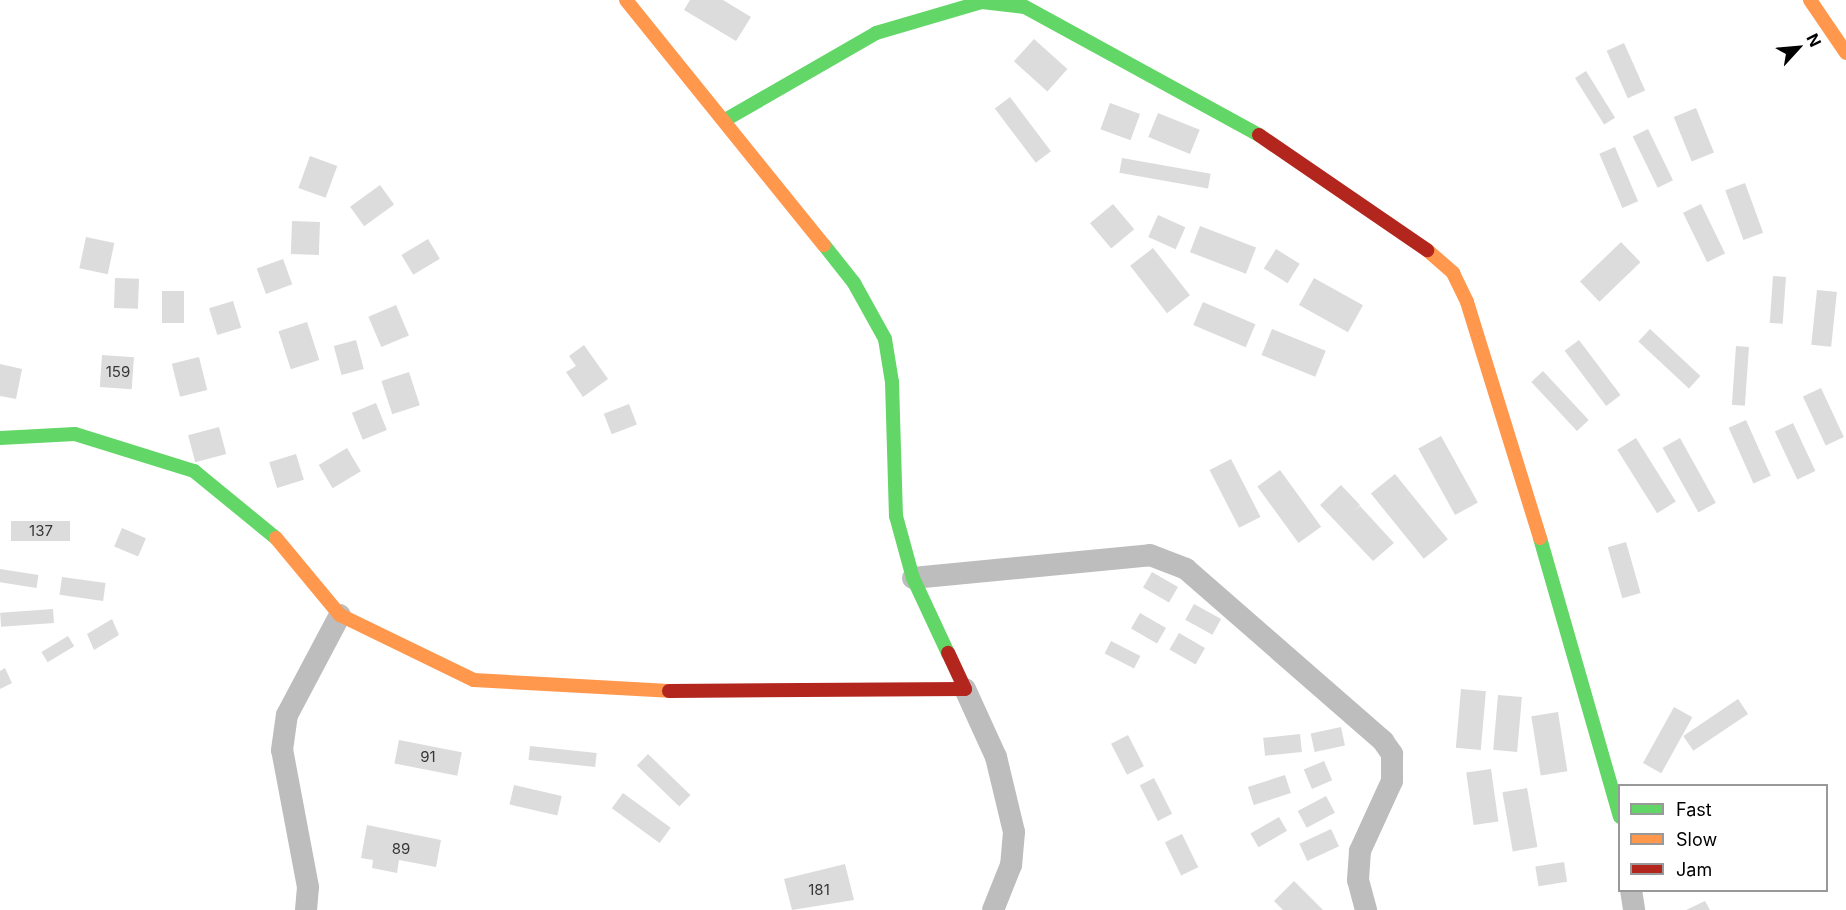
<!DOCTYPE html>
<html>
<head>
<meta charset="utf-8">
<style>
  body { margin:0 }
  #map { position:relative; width:1846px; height:910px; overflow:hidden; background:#fff; font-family:Inter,sans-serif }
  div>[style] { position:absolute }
  .building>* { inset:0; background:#dcdcdc; transform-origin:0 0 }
  .street>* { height:22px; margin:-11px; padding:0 11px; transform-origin:11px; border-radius:11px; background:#bdbdbd }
  .fast>* { height:14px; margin:-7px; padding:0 7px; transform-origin:7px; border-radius:7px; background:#63d668 }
  .slow>* { height:14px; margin:-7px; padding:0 7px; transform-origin:7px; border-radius:7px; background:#ff974d }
  .jam>* { height:14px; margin:-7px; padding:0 7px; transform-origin:7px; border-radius:7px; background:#b3261e }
  span { translate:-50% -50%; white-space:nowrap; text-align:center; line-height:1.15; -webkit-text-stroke:4.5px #fff; paint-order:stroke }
  .number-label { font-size:15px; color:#373737 }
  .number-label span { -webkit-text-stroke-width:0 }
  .legend { position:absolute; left:1618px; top:784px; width:210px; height:108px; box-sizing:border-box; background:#fff; border:2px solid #999; margin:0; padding:8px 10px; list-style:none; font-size:18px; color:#000 }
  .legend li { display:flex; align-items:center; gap:12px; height:30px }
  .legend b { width:30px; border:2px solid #999 }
  .north { position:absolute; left:1768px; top:18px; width:60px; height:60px; -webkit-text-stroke:4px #fff; paint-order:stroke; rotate:64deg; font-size:16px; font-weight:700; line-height:24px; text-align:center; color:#000 }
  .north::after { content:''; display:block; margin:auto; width:21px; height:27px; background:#000; clip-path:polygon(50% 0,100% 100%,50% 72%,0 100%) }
</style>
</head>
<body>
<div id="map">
  <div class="building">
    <i style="clip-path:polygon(690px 0,723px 0,751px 17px,736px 41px,684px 10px)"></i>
    <i style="left:1034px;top:39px;width:45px;height:30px;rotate:42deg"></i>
    <i style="left:1624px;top:43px;width:52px;height:19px;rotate:66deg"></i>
    <i style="left:1586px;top:71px;width:55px;height:13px;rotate:58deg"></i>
    <i style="left:1010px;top:97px;width:68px;height:19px;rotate:53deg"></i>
    <i style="left:1110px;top:103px;width:32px;height:28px;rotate:20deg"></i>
    <i style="left:1696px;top:108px;width:48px;height:24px;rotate:68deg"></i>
    <i style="left:1158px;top:113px;width:45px;height:26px;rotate:22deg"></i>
    <i style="left:1648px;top:129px;width:57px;height:17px;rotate:64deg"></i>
    <i style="left:1615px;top:147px;width:59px;height:17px;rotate:67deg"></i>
    <i style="left:310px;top:156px;width:29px;height:34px;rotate:20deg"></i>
    <i style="left:1122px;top:158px;width:90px;height:15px;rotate:10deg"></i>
    <i style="left:1745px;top:183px;width:53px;height:21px;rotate:70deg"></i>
    <i style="left:380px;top:185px;width:24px;height:37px;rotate:54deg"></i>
    <i style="left:1113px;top:204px;width:33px;height:30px;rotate:50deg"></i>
    <i style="left:1701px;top:204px;width:55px;height:20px;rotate:64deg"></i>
    <i style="left:1158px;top:215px;width:30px;height:24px;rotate:24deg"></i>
    <i style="left:292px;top:221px;width:28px;height:33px;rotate:2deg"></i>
    <i style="left:1200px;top:226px;width:60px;height:28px;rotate:21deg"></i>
    <i style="left:86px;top:237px;width:29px;height:32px;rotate:12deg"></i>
    <i style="left:428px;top:239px;width:23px;height:31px;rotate:59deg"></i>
    <i style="left:1621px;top:242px;width:28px;height:57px;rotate:46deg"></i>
    <i style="left:1153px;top:248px;width:60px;height:29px;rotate:52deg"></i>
    <i style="left:1276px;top:249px;width:28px;height:23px;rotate:32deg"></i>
    <i style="left:283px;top:259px;width:27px;height:28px;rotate:70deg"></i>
    <i style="left:1773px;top:276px;width:13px;height:47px;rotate:4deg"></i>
    <i style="left:115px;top:278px;width:24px;height:30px;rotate:2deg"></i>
    <i style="left:1314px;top:278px;width:56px;height:31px;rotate:29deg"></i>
    <i style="left:1817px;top:290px;width:20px;height:55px;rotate:6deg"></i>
    <i style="left:162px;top:291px;width:22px;height:32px"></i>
    <i style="left:233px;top:301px;width:28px;height:25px;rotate:73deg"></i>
    <i style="left:1203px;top:302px;width:57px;height:25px;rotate:23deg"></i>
    <i style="left:396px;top:305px;width:33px;height:30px;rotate:67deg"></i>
    <i style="left:307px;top:322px;width:40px;height:30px;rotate:72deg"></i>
    <i style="left:1272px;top:329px;width:58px;height:28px;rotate:22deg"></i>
    <i style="left:1650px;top:329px;width:69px;height:17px;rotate:43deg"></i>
    <i style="left:356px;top:340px;width:30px;height:23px;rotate:75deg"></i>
    <i style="left:1579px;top:340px;width:69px;height:18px;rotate:53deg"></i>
    <i style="clip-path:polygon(584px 345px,608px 379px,583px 397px,566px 372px,576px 366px,569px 356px)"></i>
    <i style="left:1736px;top:346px;width:13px;height:59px;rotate:4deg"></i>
    <i style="left:102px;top:355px;width:32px;height:32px;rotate:4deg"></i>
    <i style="left:199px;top:357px;width:34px;height:28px;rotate:76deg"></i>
    <i style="clip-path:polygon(0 364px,22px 369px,16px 399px,0 396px)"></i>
    <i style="left:1543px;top:371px;width:67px;height:16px;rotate:47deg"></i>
    <i style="left:409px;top:372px;width:35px;height:29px;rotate:72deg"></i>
    <i style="left:1821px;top:388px;width:54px;height:20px;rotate:65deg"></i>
    <i style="left:376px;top:403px;width:29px;height:26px;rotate:68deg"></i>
    <i style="left:629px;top:404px;width:22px;height:27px;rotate:69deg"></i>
    <i style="left:1746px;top:420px;width:61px;height:19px;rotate:66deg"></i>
    <i style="left:1793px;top:423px;width:53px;height:20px;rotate:65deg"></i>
    <i style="left:219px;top:427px;width:28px;height:32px;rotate:75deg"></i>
    <i style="left:1441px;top:436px;width:76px;height:26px;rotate:61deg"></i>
    <i style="left:1636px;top:438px;width:75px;height:22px;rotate:58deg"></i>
    <i style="left:1680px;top:438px;width:74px;height:20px;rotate:61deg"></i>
    <i style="left:347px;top:448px;width:27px;height:33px;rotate:59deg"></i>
    <i style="left:296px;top:454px;width:27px;height:28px;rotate:73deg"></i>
    <i style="left:1231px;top:459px;width:65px;height:24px;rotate:63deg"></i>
    <i style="left:1280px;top:470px;width:70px;height:28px;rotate:54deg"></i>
    <i style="left:1395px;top:474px;width:84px;height:31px;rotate:51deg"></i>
    <i style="clip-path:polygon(1341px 485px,1360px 505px,1354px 511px,1360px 506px,1394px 543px,1373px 561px,1320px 505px)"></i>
    <i style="left:70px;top:521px;width:20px;height:59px;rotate:90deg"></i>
    <i style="left:122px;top:528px;width:26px;height:20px;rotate:23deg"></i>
    <i style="left:1626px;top:542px;width:53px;height:19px;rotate:74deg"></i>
    <i style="left:0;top:569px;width:39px;height:13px;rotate:9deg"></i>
    <i style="left:1152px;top:572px;width:30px;height:18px;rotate:30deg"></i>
    <i style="left:62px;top:577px;width:44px;height:18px;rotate:8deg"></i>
    <i style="left:1194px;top:604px;width:31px;height:18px;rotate:29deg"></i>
    <i style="left:53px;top:609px;width:14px;height:53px;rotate:86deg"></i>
    <i style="left:1140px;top:613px;width:30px;height:18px;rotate:30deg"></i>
    <i style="clip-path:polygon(112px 619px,119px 635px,94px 650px,87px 634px)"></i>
    <i style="left:1179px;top:633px;width:30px;height:19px;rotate:30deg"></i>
    <i style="left:68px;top:636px;width:12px;height:31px;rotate:59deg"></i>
    <i style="left:1111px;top:641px;width:33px;height:14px;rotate:27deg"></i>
    <i style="clip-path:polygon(5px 668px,12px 683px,0 689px,0 671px)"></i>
    <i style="left:1461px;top:689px;width:25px;height:59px;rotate:5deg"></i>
    <i style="left:1498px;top:695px;width:24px;height:55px;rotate:5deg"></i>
    <i style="left:1738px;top:699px;width:18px;height:66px;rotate:56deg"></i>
    <i style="left:1674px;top:707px;width:21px;height:64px;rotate:29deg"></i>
    <i style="left:1558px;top:712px;width:60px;height:27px;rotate:81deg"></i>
    <i style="left:1341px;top:727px;width:19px;height:31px;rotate:78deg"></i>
    <i style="left:1300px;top:734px;width:18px;height:37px;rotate:84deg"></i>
    <i style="left:1128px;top:735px;width:35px;height:19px;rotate:63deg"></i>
    <i style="left:399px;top:740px;width:64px;height:24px;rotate:11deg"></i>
    <i style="left:530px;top:746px;width:67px;height:14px;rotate:6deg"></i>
    <i style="left:648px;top:754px;width:59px;height:16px;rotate:44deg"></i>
    <i style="left:1324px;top:761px;width:21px;height:22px;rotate:67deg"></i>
    <i style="left:1491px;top:769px;width:53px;height:25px;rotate:82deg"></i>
    <i style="left:1285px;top:775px;width:19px;height:39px;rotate:72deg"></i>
    <i style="left:1154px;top:778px;width:40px;height:16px;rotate:63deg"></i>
    <i style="left:514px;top:785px;width:49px;height:20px;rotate:13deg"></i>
    <i style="left:1527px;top:788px;width:60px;height:25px;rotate:80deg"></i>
    <i style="left:623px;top:793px;width:59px;height:19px;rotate:36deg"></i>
    <i style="left:1326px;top:796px;width:19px;height:32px;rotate:62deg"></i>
    <i style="left:1279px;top:817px;width:16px;height:33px;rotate:60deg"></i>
    <i style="clip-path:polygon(367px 825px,441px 840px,436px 867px,399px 860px,397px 873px,372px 868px,373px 860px,361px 858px)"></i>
    <i style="left:1331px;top:829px;width:19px;height:35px;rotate:65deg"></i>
    <i style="left:1182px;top:834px;width:37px;height:19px;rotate:64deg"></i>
    <i style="left:1564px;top:862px;width:20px;height:29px;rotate:81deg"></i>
    <i style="clip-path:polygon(845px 864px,854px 900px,792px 910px,784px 879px)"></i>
    <i style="clip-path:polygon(1294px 881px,1323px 910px,1283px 910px,1274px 901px)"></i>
    <i style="clip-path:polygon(1705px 901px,1710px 910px,1686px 910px)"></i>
  </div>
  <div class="street">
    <i style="left:913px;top:578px;width:238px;rotate:-5.5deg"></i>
    <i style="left:1150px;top:555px;width:39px;rotate:21deg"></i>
    <i style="left:1186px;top:569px;width:262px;rotate:41.1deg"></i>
    <i style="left:1383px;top:741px;width:16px;rotate:55deg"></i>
    <i style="left:1392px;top:754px;width:27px;rotate:90deg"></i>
    <i style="left:1392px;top:781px;width:77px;rotate:114.6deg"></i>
    <i style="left:1360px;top:851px;width:29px;rotate:94deg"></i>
    <i style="left:1358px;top:880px;width:31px;rotate:75deg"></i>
    <i style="left:965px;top:689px;width:75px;rotate:65.5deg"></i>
    <i style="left:996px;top:757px;width:77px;rotate:76.5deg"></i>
    <i style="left:1014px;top:832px;width:33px;rotate:95deg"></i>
    <i style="left:1011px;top:865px;width:48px;rotate:111.8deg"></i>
    <i style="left:1631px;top:890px;width:20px;rotate:81deg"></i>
    <i style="left:306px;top:910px;width:23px;rotate:-85deg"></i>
    <i style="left:308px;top:887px;width:139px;rotate:-100.7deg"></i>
    <i style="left:282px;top:750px;width:35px;rotate:-82deg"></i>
    <i style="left:287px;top:715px;width:113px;rotate:-62.1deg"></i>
  </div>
  <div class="fast">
    <i style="left:725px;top:120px;width:174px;rotate:-29.9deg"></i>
    <i style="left:876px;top:33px;width:110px;rotate:-16.3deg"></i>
    <i style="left:982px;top:2px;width:43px;rotate:6.6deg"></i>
    <i style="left:1025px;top:7px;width:267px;rotate:28.7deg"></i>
    <i style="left:824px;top:245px;width:48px;rotate:51.7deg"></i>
    <i style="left:854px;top:283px;width:64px;rotate:61deg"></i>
    <i style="left:885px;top:339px;width:44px;rotate:80.8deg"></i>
    <i style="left:892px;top:382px;width:134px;rotate:88.3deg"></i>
    <i style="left:896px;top:516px;width:64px;rotate:74.7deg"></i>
    <i style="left:913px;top:578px;width:83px;rotate:65deg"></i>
    <i style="left:0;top:438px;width:75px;rotate:-3.1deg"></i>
    <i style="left:75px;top:434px;width:125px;rotate:17.3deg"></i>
    <i style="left:194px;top:471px;width:106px;rotate:39.3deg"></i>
    <i style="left:1540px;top:538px;width:290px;rotate:74deg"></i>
  </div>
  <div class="slow">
    <i style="left:626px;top:0;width:315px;rotate:51.1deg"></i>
    <i style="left:1810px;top:0;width:64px;rotate:55.8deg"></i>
    <i style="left:1427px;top:250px;width:35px;rotate:41deg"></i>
    <i style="left:1453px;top:273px;width:32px;rotate:64deg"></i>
    <i style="left:1467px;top:302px;width:247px;rotate:72.8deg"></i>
    <i style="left:276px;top:538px;width:100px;rotate:50.3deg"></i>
    <i style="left:340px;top:615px;width:149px;rotate:25.9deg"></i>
    <i style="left:474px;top:680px;width:195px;rotate:3.2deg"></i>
  </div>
  <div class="jam">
    <i style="left:1259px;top:135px;width:204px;rotate:34.4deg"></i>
    <i style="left:669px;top:691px;width:296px;rotate:-0.4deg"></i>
    <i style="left:965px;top:689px;width:40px;rotate:-115deg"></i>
  </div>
  <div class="number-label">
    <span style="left:118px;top:372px">159</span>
    <span style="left:41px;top:531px">137</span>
    <span style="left:428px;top:757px">91</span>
    <span style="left:401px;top:849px">89</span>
    <span style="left:819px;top:890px">181</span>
  </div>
  <ul class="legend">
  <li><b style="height:8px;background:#63d668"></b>Fast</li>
  <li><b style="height:8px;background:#ff974d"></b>Slow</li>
  <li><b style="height:8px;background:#b3261e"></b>Jam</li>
  </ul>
  <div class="north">N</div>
</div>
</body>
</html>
